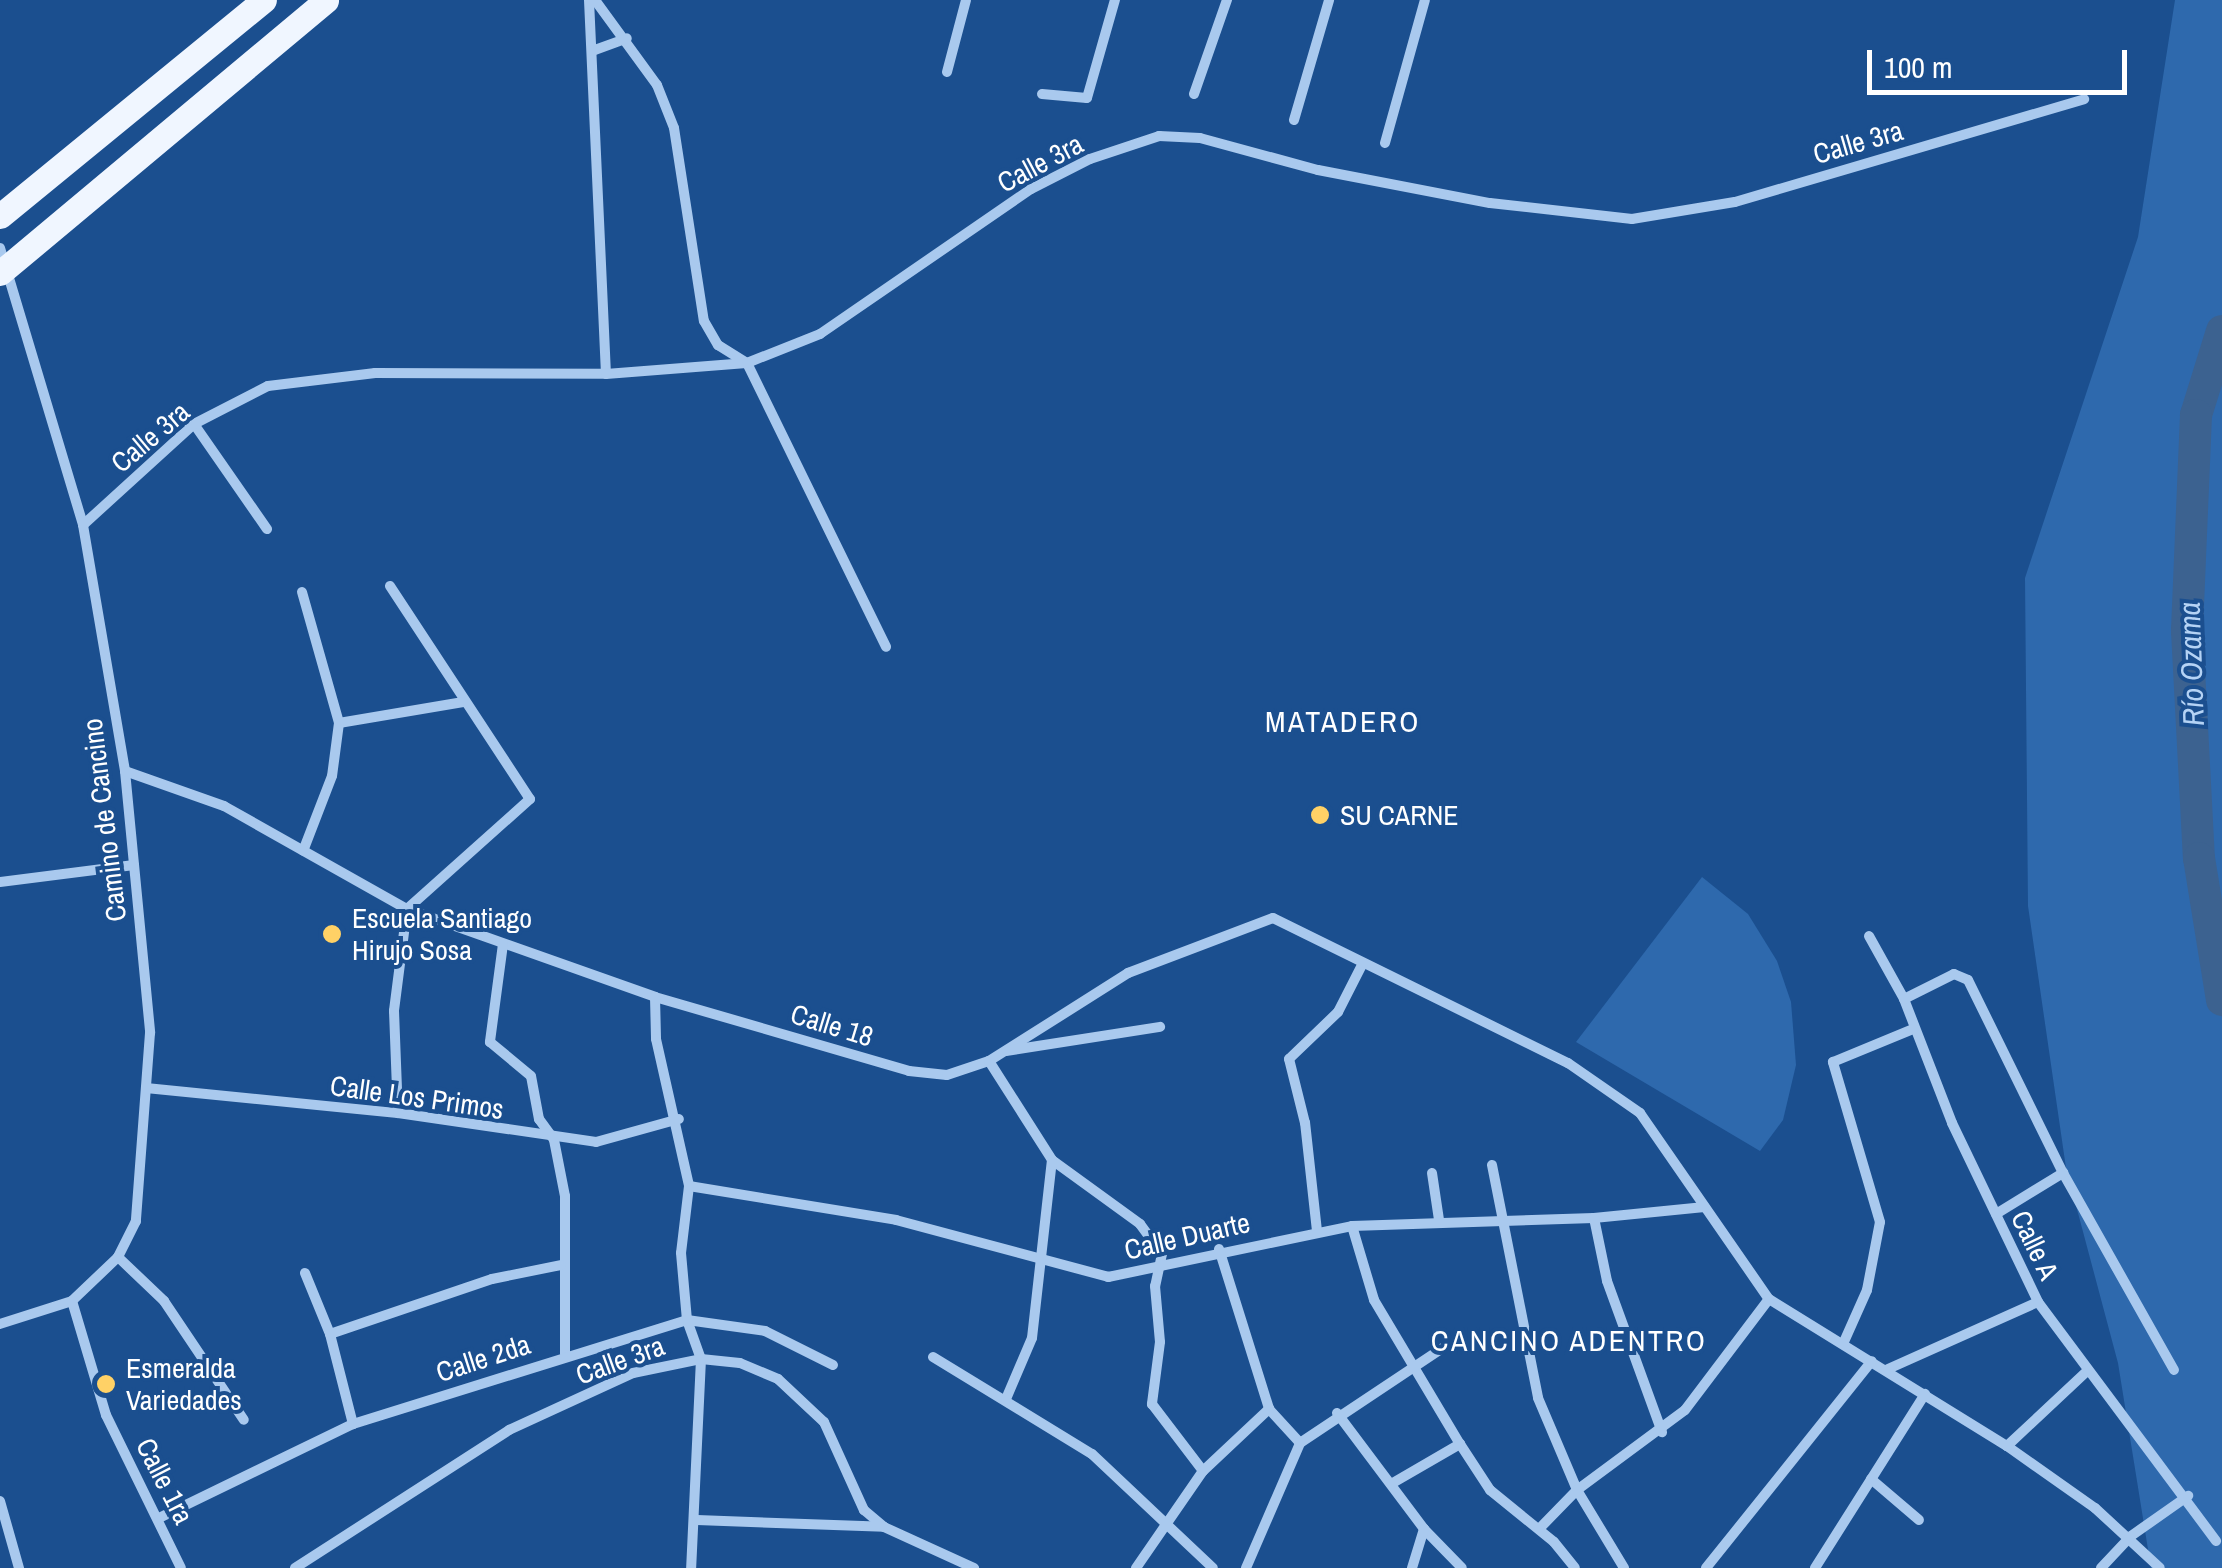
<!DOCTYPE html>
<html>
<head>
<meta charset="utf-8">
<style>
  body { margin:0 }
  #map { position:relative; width:2222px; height:1568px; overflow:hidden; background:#1b4f8f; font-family:"Archivo Narrow",sans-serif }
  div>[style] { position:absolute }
  .green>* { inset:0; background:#2e69ad }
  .river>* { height:32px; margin:-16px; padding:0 16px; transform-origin:16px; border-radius:16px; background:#3c6290 }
  .minor>* { height:10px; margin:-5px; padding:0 5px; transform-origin:5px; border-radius:5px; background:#a9c9ee }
  .primary>* { height:25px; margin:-12.5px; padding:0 12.5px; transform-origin:12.5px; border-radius:12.5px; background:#f0f6ff }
  .dots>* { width:28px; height:28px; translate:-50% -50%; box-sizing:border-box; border:5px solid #1b4f8f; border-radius:50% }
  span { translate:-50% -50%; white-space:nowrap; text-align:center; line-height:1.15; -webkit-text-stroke:8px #1b4f8f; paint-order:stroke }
  .street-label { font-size:28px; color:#fff }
  .poi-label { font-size:28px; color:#fff }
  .left { translate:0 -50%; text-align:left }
  .water-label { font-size:30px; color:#b5d3f5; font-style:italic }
  .neighbourhood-label { font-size:30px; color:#fff; letter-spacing:2.5px }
  .scale { position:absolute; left:1867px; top:50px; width:260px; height:45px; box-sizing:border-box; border:5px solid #fff; border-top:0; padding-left:12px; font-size:30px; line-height:35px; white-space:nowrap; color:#fff; -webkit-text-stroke:8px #1b4f8f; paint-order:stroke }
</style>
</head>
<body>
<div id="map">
  <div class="green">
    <i style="clip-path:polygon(2175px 0,2222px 0,2222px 1568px,2151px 1568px,2118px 1363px,2066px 1168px,2028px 906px,2025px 578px,2138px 237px)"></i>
    <i style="clip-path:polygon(1702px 877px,1748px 914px,1777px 961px,1791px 1002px,1796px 1065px,1783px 1120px,1760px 1151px,1576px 1042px)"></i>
  </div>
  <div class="river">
    <i style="left:2222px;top:331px;width:88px;rotate:107.2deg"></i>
    <i style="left:2196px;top:415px;width:216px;rotate:92.4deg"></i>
    <i style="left:2187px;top:631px;width:227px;rotate:87deg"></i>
    <i style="left:2199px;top:858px;width:144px;rotate:80.8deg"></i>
  </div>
  <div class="minor">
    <i style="left:589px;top:0;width:374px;rotate:87.4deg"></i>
    <i style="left:595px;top:0;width:105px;rotate:53.9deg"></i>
    <i style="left:657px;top:85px;width:46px;rotate:68.4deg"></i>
    <i style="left:674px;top:128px;width:195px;rotate:81.2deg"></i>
    <i style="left:704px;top:321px;width:28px;rotate:60deg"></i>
    <i style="left:718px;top:345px;width:34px;rotate:32deg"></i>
    <i style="left:747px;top:363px;width:316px;rotate:63.9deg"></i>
    <i style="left:592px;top:51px;width:37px;rotate:-20deg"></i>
    <i style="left:947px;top:72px;width:74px;rotate:-75.2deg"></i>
    <i style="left:1042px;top:94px;width:45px;rotate:5.1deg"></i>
    <i style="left:1087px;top:98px;width:102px;rotate:-74.1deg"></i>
    <i style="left:1194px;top:94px;width:100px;rotate:-70.7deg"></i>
    <i style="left:1294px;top:120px;width:125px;rotate:-73.7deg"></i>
    <i style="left:1385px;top:143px;width:148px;rotate:-74.4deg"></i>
    <i style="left:0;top:248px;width:289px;rotate:73.3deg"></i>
    <i style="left:83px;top:525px;width:250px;rotate:80.3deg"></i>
    <i style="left:125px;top:771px;width:263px;rotate:84.5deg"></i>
    <i style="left:150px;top:1033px;width:189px;rotate:94.3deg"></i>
    <i style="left:136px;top:1221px;width:40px;rotate:116.6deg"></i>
    <i style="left:118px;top:1257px;width:64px;rotate:136.3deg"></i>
    <i style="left:72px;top:1301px;width:76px;rotate:162.3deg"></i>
    <i style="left:194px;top:424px;width:128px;rotate:55.2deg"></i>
    <i style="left:83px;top:525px;width:150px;rotate:-42.3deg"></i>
    <i style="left:194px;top:424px;width:83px;rotate:-27.2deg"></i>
    <i style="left:268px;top:386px;width:108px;rotate:-6.9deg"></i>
    <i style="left:375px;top:373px;width:231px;rotate:0.2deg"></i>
    <i style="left:606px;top:374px;width:141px;rotate:-4.5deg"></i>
    <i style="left:747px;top:363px;width:79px;rotate:-21.7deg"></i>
    <i style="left:820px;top:334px;width:256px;rotate:-34.5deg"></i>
    <i style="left:1031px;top:189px;width:66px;rotate:-27deg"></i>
    <i style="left:1090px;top:159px;width:73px;rotate:-18.4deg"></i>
    <i style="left:1159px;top:136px;width:41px;rotate:2.8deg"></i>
    <i style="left:1200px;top:138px;width:122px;rotate:15.2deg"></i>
    <i style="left:1318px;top:170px;width:175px;rotate:10.9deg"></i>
    <i style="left:1490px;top:203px;width:143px;rotate:6.4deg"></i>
    <i style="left:1632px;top:219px;width:104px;rotate:-9.4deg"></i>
    <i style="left:1735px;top:202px;width:364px;rotate:-16.4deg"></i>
    <i style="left:390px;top:586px;width:255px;rotate:56.7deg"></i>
    <i style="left:530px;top:799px;width:165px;rotate:138.2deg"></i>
    <i style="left:407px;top:909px;width:103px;rotate:97.3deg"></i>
    <i style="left:394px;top:1011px;width:102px;rotate:87.8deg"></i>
    <i style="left:302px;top:592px;width:136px;rotate:74.2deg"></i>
    <i style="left:339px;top:723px;width:53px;rotate:97.5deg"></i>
    <i style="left:332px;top:776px;width:80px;rotate:111.1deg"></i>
    <i style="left:339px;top:723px;width:126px;rotate:-9.6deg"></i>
    <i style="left:125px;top:771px;width:105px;rotate:19.5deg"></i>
    <i style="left:224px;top:806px;width:210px;rotate:29.4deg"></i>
    <i style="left:407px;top:909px;width:263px;rotate:19.5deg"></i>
    <i style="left:655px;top:997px;width:265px;rotate:16.2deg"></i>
    <i style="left:909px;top:1071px;width:38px;rotate:6deg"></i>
    <i style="left:947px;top:1075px;width:44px;rotate:-18.4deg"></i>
    <i style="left:989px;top:1061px;width:165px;rotate:-32.3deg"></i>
    <i style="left:1128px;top:973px;width:155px;rotate:-20.8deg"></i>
    <i style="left:1273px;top:918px;width:329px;rotate:26.2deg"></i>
    <i style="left:1568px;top:1063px;width:88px;rotate:34.8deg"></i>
    <i style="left:1640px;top:1113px;width:226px;rotate:55.3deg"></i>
    <i style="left:1769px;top:1299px;width:280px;rotate:31.7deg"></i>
    <i style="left:2007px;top:1446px;width:108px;rotate:35.2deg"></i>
    <i style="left:2095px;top:1508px;width:88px;rotate:42.7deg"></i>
    <i style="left:0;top:882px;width:135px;rotate:-7.2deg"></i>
    <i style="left:1869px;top:936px;width:72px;rotate:60.9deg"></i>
    <i style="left:1904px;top:999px;width:133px;rotate:68.8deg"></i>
    <i style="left:1952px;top:1123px;width:199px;rotate:64.3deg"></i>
    <i style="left:2038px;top:1302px;width:298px;rotate:53.3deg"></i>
    <i style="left:503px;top:944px;width:99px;rotate:97.6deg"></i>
    <i style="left:490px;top:1042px;width:53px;rotate:39.7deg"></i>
    <i style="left:531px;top:1076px;width:44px;rotate:79.5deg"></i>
    <i style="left:539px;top:1119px;width:26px;rotate:54deg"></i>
    <i style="left:554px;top:1140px;width:57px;rotate:78.9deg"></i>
    <i style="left:565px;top:1196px;width:158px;rotate:90deg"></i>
    <i style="left:655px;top:997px;width:42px;rotate:88.6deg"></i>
    <i style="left:656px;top:1039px;width:151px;rotate:77.3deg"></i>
    <i style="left:689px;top:1186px;width:67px;rotate:96.8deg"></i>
    <i style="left:681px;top:1253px;width:67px;rotate:84.9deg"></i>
    <i style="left:687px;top:1320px;width:41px;rotate:70.3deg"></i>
    <i style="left:701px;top:1359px;width:209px;rotate:92.7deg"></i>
    <i style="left:1904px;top:999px;width:56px;rotate:-26.6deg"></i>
    <i style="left:1954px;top:974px;width:15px;rotate:23deg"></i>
    <i style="left:1968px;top:980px;width:215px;rotate:63.8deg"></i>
    <i style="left:2063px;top:1173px;width:226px;rotate:60.6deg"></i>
    <i style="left:1006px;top:1051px;width:156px;rotate:-8.9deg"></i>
    <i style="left:989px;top:1061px;width:117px;rotate:57.5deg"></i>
    <i style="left:1052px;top:1160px;width:109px;rotate:36deg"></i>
    <i style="left:1140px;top:1224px;width:37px;rotate:54deg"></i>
    <i style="left:1162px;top:1254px;width:33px;rotate:102deg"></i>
    <i style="left:1155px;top:1286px;width:56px;rotate:84.9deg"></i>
    <i style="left:1160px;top:1342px;width:63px;rotate:97.4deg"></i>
    <i style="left:1152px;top:1404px;width:84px;rotate:52.7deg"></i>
    <i style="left:146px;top:1088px;width:253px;rotate:5.7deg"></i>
    <i style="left:398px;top:1113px;width:200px;rotate:8.3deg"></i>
    <i style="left:596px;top:1142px;width:86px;rotate:-15.5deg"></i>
    <i style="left:1492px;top:1165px;width:237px;rotate:78.8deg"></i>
    <i style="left:1538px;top:1398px;width:100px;rotate:67deg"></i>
    <i style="left:1577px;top:1490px;width:91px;rotate:58.9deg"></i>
    <i style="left:1432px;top:1173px;width:48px;rotate:81.5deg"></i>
    <i style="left:689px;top:1186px;width:210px;rotate:9.3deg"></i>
    <i style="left:896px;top:1220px;width:220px;rotate:15deg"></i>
    <i style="left:1108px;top:1277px;width:249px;rotate:-11.8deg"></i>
    <i style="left:1352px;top:1226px;width:242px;rotate:-1.9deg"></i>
    <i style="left:1594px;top:1218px;width:111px;rotate:-5.7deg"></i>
    <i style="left:1996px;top:1214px;width:79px;rotate:-31.5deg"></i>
    <i style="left:1594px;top:1218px;width:64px;rotate:78.3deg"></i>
    <i style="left:1607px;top:1281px;width:161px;rotate:70deg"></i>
    <i style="left:1352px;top:1226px;width:77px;rotate:73.4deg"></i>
    <i style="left:1374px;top:1300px;width:168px;rotate:59.2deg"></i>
    <i style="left:1460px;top:1444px;width:55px;rotate:56.9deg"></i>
    <i style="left:1490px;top:1490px;width:82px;rotate:39.1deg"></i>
    <i style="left:1554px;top:1542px;width:33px;rotate:51deg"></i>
    <i style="left:1317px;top:1231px;width:109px;rotate:-96.3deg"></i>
    <i style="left:1305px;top:1123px;width:66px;rotate:-104deg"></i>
    <i style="left:1289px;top:1059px;width:68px;rotate:-43.8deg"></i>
    <i style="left:1338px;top:1012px;width:55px;rotate:-63deg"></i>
    <i style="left:1219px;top:1249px;width:168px;rotate:72.6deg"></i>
    <i style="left:1269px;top:1409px;width:46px;rotate:47.6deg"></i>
    <i style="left:118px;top:1257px;width:64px;rotate:43.7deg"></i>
    <i style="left:164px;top:1301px;width:143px;rotate:56.1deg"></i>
    <i style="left:305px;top:1273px;width:66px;rotate:67.7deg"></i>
    <i style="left:330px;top:1334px;width:93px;rotate:75.7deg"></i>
    <i style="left:72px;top:1301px;width:119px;rotate:73.4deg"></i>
    <i style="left:106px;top:1415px;width:170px;rotate:63.9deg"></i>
    <i style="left:330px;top:1334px;width:171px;rotate:-18.8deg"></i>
    <i style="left:492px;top:1279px;width:70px;rotate:-11.5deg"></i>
    <i style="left:1843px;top:1344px;width:59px;rotate:-66deg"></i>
    <i style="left:1867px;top:1290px;width:69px;rotate:-79.2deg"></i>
    <i style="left:1880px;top:1222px;width:167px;rotate:-106.4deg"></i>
    <i style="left:1833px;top:1062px;width:87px;rotate:-22.4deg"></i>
    <i style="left:933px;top:1357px;width:186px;rotate:31.4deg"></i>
    <i style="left:1092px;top:1454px;width:166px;rotate:43.3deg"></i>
    <i style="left:1888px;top:1369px;width:164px;rotate:-24.1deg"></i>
    <i style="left:1006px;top:1399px;width:66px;rotate:-66.9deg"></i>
    <i style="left:1032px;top:1338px;width:179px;rotate:-83.6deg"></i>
    <i style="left:1337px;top:1413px;width:145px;rotate:53.1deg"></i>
    <i style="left:1424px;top:1529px;width:54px;rotate:45.7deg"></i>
    <i style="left:2007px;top:1446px;width:107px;rotate:-43.1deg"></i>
    <i style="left:1871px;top:1479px;width:63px;rotate:40.5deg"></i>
    <i style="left:1391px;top:1484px;width:80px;rotate:-30.1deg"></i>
    <i style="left:0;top:1501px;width:70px;rotate:74.2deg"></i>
    <i style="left:159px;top:1518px;width:216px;rotate:-25.9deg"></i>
    <i style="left:353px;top:1424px;width:350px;rotate:-17.3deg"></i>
    <i style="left:687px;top:1320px;width:79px;rotate:8deg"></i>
    <i style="left:765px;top:1331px;width:76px;rotate:26.6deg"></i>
    <i style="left:697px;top:1520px;width:187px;rotate:2.1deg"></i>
    <i style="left:1539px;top:1529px;width:54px;rotate:-45.7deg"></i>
    <i style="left:1577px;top:1490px;width:134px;rotate:-36.5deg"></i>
    <i style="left:1685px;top:1410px;width:139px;rotate:-52.9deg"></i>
    <i style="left:295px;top:1568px;width:255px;rotate:-32.8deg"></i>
    <i style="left:509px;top:1430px;width:136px;rotate:-24.7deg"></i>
    <i style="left:633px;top:1373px;width:69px;rotate:-11.6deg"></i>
    <i style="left:701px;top:1359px;width:39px;rotate:6deg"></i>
    <i style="left:740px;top:1363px;width:41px;rotate:22.8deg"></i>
    <i style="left:778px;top:1379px;width:63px;rotate:43.1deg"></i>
    <i style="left:824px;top:1422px;width:97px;rotate:65.6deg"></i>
    <i style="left:864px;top:1510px;width:26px;rotate:40deg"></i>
    <i style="left:884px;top:1527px;width:99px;rotate:24.5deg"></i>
    <i style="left:1136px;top:1568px;width:118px;rotate:-55.4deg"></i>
    <i style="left:1203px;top:1471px;width:91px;rotate:-43.2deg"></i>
    <i style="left:1246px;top:1568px;width:136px;rotate:-66.6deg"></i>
    <i style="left:1300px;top:1443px;width:177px;rotate:-33.7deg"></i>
    <i style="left:1412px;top:1568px;width:41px;rotate:-72.9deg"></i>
    <i style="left:1706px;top:1568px;width:265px;rotate:-51.3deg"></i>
    <i style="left:1815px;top:1568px;width:206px;rotate:-57.7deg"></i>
    <i style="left:2101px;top:1568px;width:44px;rotate:-46.8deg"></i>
    <i style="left:2131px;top:1536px;width:70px;rotate:-35.1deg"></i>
  </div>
  <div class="primary">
    <i style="left:0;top:216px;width:341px;rotate:-39.3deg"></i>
    <i style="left:0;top:273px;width:425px;rotate:-39.9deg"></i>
  </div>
  <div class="dots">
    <i style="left:1320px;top:815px;background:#ffd166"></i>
    <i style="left:332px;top:934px;background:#ffd166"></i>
    <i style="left:106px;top:1384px;background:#ffd166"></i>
  </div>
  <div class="street-label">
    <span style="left:1858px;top:142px;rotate:-16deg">Calle 3ra</span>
    <span style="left:1040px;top:163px;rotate:-28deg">Calle 3ra</span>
    <span style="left:150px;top:437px;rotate:-40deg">Calle 3ra</span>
    <span style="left:104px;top:820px;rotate:-97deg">Camino de Cancino</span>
    <span style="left:832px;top:1025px;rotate:17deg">Calle 18</span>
    <span style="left:417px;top:1097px;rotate:8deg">Calle Los Primos</span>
    <span style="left:1187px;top:1236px;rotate:-13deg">Calle Duarte</span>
    <span style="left:2035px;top:1245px;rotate:64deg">Calle A</span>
    <span style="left:483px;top:1358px;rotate:-18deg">Calle 2da</span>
    <span style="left:620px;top:1360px;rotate:-20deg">Calle 3ra</span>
    <span style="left:165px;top:1481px;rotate:63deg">Calle 1ra</span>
  </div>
  <div class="poi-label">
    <span class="left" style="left:1340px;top:815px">SU CARNE</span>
    <span class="left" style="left:352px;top:934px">Escuela Santiago<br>Hirujo Sosa</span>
    <span class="left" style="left:126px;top:1384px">Esmeralda<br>Variedades</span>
  </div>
  <div class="water-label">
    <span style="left:2191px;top:664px;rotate:-92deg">Río Ozama</span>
  </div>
  <div class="neighbourhood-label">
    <span style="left:1343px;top:721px">MATADERO</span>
    <span style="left:1569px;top:1340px">CANCINO ADENTRO</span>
  </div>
  <div class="scale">100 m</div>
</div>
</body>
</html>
